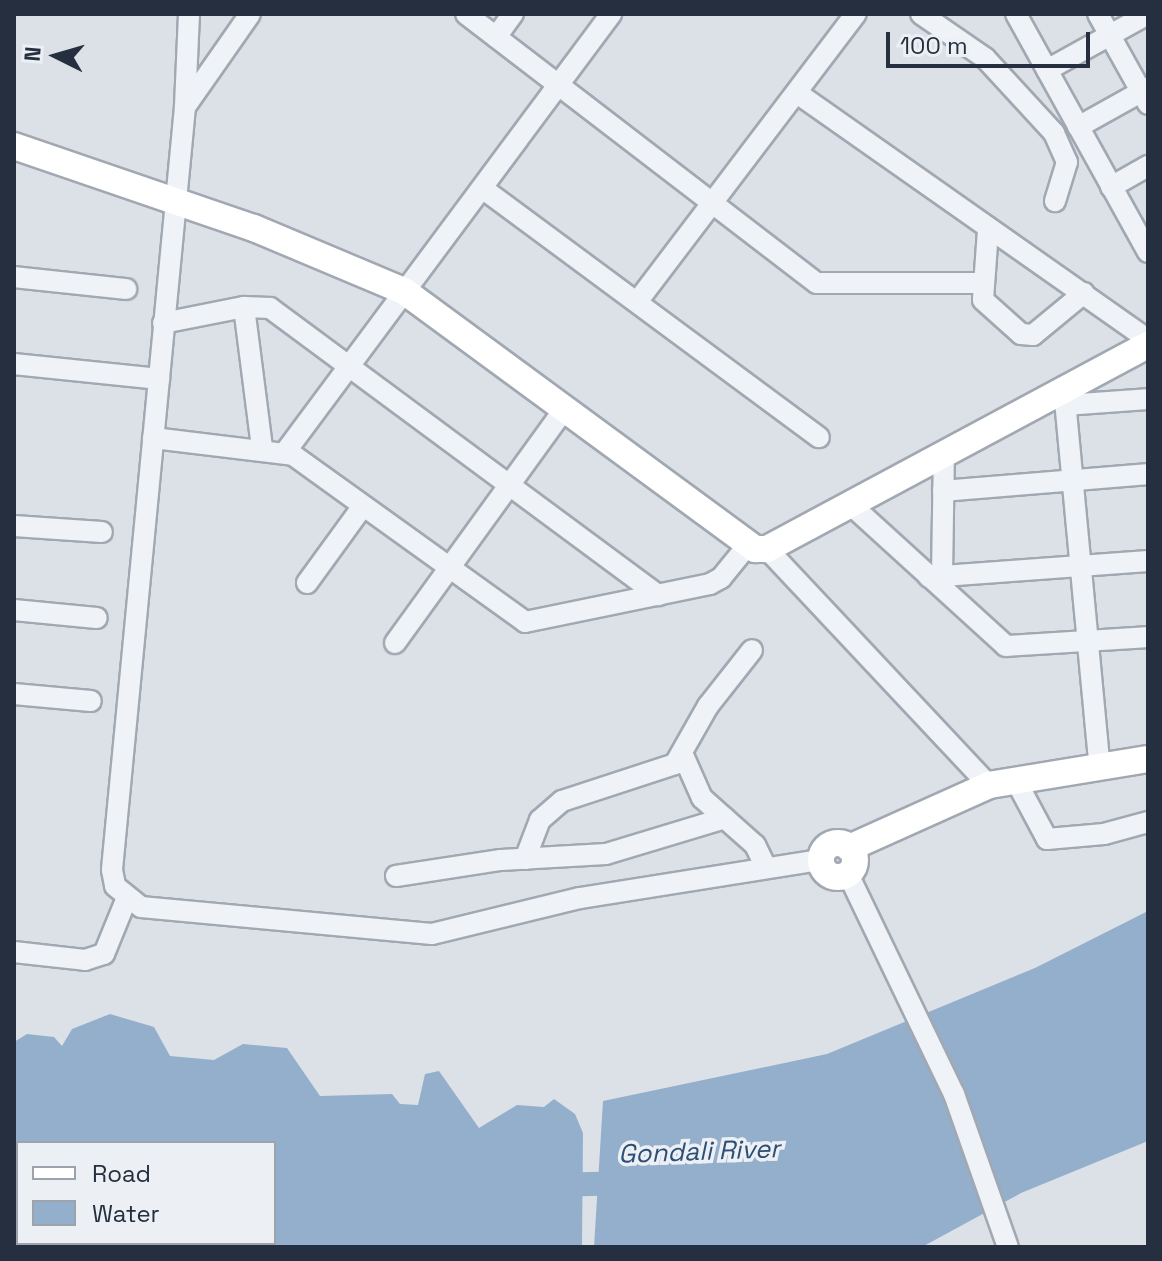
<!DOCTYPE html>
<html>
<head>
<meta charset="utf-8">
<style>
  body { margin:0 }
  #map { position:relative; width:1162px; height:1261px; overflow:hidden; background:#dce1e8; font-family:"Space Grotesk",sans-serif }
  div>[style] { position:absolute }
  .water>* { inset:0; background:#94afcb }
  .river>* { height:24px; margin:-12px; padding:0 12px; transform-origin:12px; border-radius:12px; background:#94afcb }
  .roads { filter:drop-shadow(2px 0 #a1a8b2) drop-shadow(-2px 0 #a1a8b2) drop-shadow(0 2px #a1a8b2) drop-shadow(0 -2px #a1a8b2) }
  .minor>* { height:20px; margin:-10px; padding:0 10px; transform-origin:10px; border-radius:10px; background:#eff2f6 }
  .major>* { height:26px; margin:-13px; padding:0 13px; transform-origin:13px; border-radius:13px; background:#fff }
  .major>.ring { margin:-13px; padding:0; box-sizing:content-box; background:none; border:26px solid #fff; border-radius:50% }
  span { translate:-50% -50%; white-space:nowrap; text-align:center; line-height:1.15; -webkit-text-stroke:7px #ecf0f5; paint-order:stroke }
  .water-label { font-size:26px; color:#2d4e75; font-style:italic }
  .frame { position:absolute; inset:0; border:16px solid #252f3f; pointer-events:none }
  .legend { position:absolute; left:16px; top:1141px; width:260px; height:104px; box-sizing:border-box; background:#ecf0f5; border:2px solid #9ca3ac; margin:0; padding:10px 14px; list-style:none; font-size:24px; color:#252f3f }
  .legend li { display:flex; align-items:center; gap:16px; height:40px }
  .legend b { width:40px; border:2px solid #9ca3ac }
  .north { position:absolute; left:16px; top:16px; width:80px; height:80px; -webkit-text-stroke:6px #ecf0f5; paint-order:stroke; rotate:275deg; font-size:22px; font-weight:700; line-height:32px; text-align:center; color:#252f3f }
  .north::after { content:''; display:block; margin:auto; width:28px; height:36px; background:#252f3f; clip-path:polygon(50% 0,100% 100%,50% 72%,0 100%) }
  .scale { position:absolute; left:886px; top:32px; width:204px; height:36px; box-sizing:border-box; border:4px solid #252f3f; border-top:0; padding-left:10px; font-size:24px; line-height:28px; white-space:nowrap; color:#252f3f; -webkit-text-stroke:6px #ecf0f5; paint-order:stroke }
</style>
</head>
<body>
<div id="map">
  <div class="water">
    <i style="clip-path:polygon(1148px 911px,1148px 1141px,1021px 1193px,922px 1247px,594px 1247px,603px 1101px,827px 1054px,1035px 968px)"></i>
    <i style="clip-path:polygon(evenodd,110px 1014px,154px 1027px,170px 1056px,214px 1060px,243px 1044px,287px 1048px,320px 1096px,392px 1094px,400px 1104px,418px 1105px,425px 1074px,439px 1071px,479px 1128px,517px 1105px,544px 1107px,554px 1099px,575px 1114px,583px 1133px,582px 1247px,14px 1247px,14px 1042px,27px 1034px,54px 1037px,62px 1046px,72px 1029px,110px 1014px,18px 1143px,274px 1143px,274px 1243px,18px 1243px,18px 1143px)"></i>
  </div>
  <div class="river">
    <i style="left:552px;top:1185px;width:79px;rotate:-1.5deg"></i>
  </div>
  <div class="roads">
    <div class="minor">
      <i style="left:189px;top:14px;width:93px;rotate:92.5deg"></i>
      <i style="left:185px;top:107px;width:766px;rotate:95.47deg"></i>
      <i style="left:112px;top:870px;width:16px;rotate:79deg"></i>
      <i style="left:115px;top:886px;width:33px;rotate:39deg"></i>
      <i style="left:141px;top:907px;width:292px;rotate:5.3deg"></i>
      <i style="left:432px;top:934px;width:152px;rotate:-13.7deg"></i>
      <i style="left:580px;top:898px;width:243px;rotate:-9deg"></i>
      <i style="left:466px;top:14px;width:442px;rotate:37.5deg"></i>
      <i style="left:817px;top:283px;width:163px"></i>
      <i style="left:921px;top:14px;width:78px;rotate:34.5deg"></i>
      <i style="left:985px;top:58px;width:102px;rotate:47.4deg"></i>
      <i style="left:1054px;top:133px;width:32px;rotate:66deg"></i>
      <i style="left:1067px;top:162px;width:41px;rotate:107.1deg"></i>
      <i style="left:1016px;top:14px;width:272px;rotate:61deg"></i>
      <i style="left:1098px;top:14px;width:103px;rotate:60.9deg"></i>
      <i style="left:496px;top:37px;width:29px;rotate:-54deg"></i>
      <i style="left:1047px;top:70px;width:115px;rotate:-29deg"></i>
      <i style="left:797px;top:93px;width:429px;rotate:35.1deg"></i>
      <i style="left:185px;top:107px;width:113px;rotate:-55deg"></i>
      <i style="left:1078px;top:127px;width:80px;rotate:-29.1deg"></i>
      <i style="left:1111px;top:187px;width:43px;rotate:-29.6deg"></i>
      <i style="left:482px;top:188px;width:419px;rotate:36.5deg"></i>
      <i style="left:988px;top:230px;width:70px;rotate:94.1deg"></i>
      <i style="left:983px;top:300px;width:51px;rotate:41.8deg"></i>
      <i style="left:1021px;top:334px;width:12px;rotate:5deg"></i>
      <i style="left:1033px;top:335px;width:66px;rotate:-39.5deg"></i>
      <i style="left:14px;top:277px;width:113px;rotate:6.1deg"></i>
      <i style="left:637px;top:302px;width:362px;rotate:-52.8deg"></i>
      <i style="left:244px;top:307px;width:142px;rotate:82.7deg"></i>
      <i style="left:163px;top:323px;width:83px;rotate:-11.2deg"></i>
      <i style="left:244px;top:307px;width:26px;rotate:2deg"></i>
      <i style="left:270px;top:308px;width:483px;rotate:36.5deg"></i>
      <i style="left:14px;top:364px;width:146px;rotate:5.9deg"></i>
      <i style="left:1064px;top:390px;width:380px;rotate:84.6deg"></i>
      <i style="left:1065px;top:405px;width:83px;rotate:-4.1deg"></i>
      <i style="left:153px;top:438px;width:141px;rotate:6.9deg"></i>
      <i style="left:293px;top:455px;width:286px;rotate:35.7deg"></i>
      <i style="left:525px;top:622px;width:189px;rotate:-11.6deg"></i>
      <i style="left:710px;top:584px;width:13px;rotate:-29deg"></i>
      <i style="left:721px;top:578px;width:41px;rotate:-50.9deg"></i>
      <i style="left:286px;top:451px;width:545px;rotate:-53.36deg"></i>
      <i style="left:943px;top:491px;width:206px;rotate:-4.7deg"></i>
      <i style="left:850px;top:504px;width:211px;rotate:42.3deg"></i>
      <i style="left:1006px;top:646px;width:142px;rotate:-3.6deg"></i>
      <i style="left:14px;top:526px;width:88px;rotate:3.9deg"></i>
      <i style="left:767px;top:549px;width:324px;rotate:46.8deg"></i>
      <i style="left:942px;top:576px;width:122px;rotate:-89.1deg"></i>
      <i style="left:929px;top:577px;width:220px;rotate:-4.2deg"></i>
      <i style="left:307px;top:583px;width:95px;rotate:-54deg"></i>
      <i style="left:14px;top:610px;width:83px;rotate:5.5deg"></i>
      <i style="left:395px;top:643px;width:291px;rotate:-54.1deg"></i>
      <i style="left:14px;top:694px;width:77px;rotate:5.2deg"></i>
      <i style="left:683px;top:755px;width:47px;rotate:66.2deg"></i>
      <i style="left:702px;top:798px;width:71px;rotate:41.6deg"></i>
      <i style="left:755px;top:845px;width:25px;rotate:64deg"></i>
      <i style="left:1015px;top:779px;width:68px;rotate:61.9deg"></i>
      <i style="left:1047px;top:839px;width:57px;rotate:-5deg"></i>
      <i style="left:1104px;top:834px;width:46px;rotate:-15.3deg"></i>
      <i style="left:525px;top:859px;width:42px;rotate:-69deg"></i>
      <i style="left:540px;top:820px;width:29px;rotate:-41deg"></i>
      <i style="left:562px;top:801px;width:119px;rotate:-18.1deg"></i>
      <i style="left:675px;top:764px;width:67px;rotate:-60.4deg"></i>
      <i style="left:708px;top:706px;width:71px;rotate:-51.8deg"></i>
      <i style="left:848px;top:874px;width:244px;rotate:64.3deg"></i>
      <i style="left:954px;top:1094px;width:162px;rotate:70.6deg"></i>
      <i style="left:396px;top:876px;width:106px;rotate:-8.7deg"></i>
      <i style="left:501px;top:860px;width:105px;rotate:-3.3deg"></i>
      <i style="left:606px;top:854px;width:124px;rotate:-16.8deg"></i>
      <i style="left:14px;top:952px;width:71px;rotate:6.4deg"></i>
      <i style="left:85px;top:960px;width:20px;rotate:-18deg"></i>
      <i style="left:104px;top:954px;width:58px;rotate:-67.8deg"></i>
    </div>
    <div class="major">
      <i style="left:14px;top:146px;width:254px;rotate:18.9deg"></i>
      <i style="left:254px;top:228px;width:163px;rotate:22.8deg"></i>
      <i style="left:404px;top:291px;width:436px;rotate:36.3deg"></i>
      <i style="left:755px;top:549px;width:12px"></i>
      <i style="left:767px;top:549px;width:432px;rotate:-28.2deg"></i>
      <i class="ring" style="left:821px;top:843px;width:8px;height:8px"></i>
      <i style="left:849px;top:848px;width:154px;rotate:-24.2deg"></i>
      <i style="left:989px;top:785px;width:161px;rotate:-9.3deg"></i>
    </div>
  </div>
  <div class="water-label">
    <span style="left:699px;top:1152px;rotate:-2deg">Gondali River</span>
  </div>
  <div class="frame"></div>
  <ul class="legend">
  <li><b style="height:10px;background:#fff"></b>Road</li>
  <li><b style="height:22px;background:#94afcb"></b>Water</li>
  </ul>
  <div class="north">N</div>
  <div class="scale">100 m</div>
</div>
</body>
</html>
